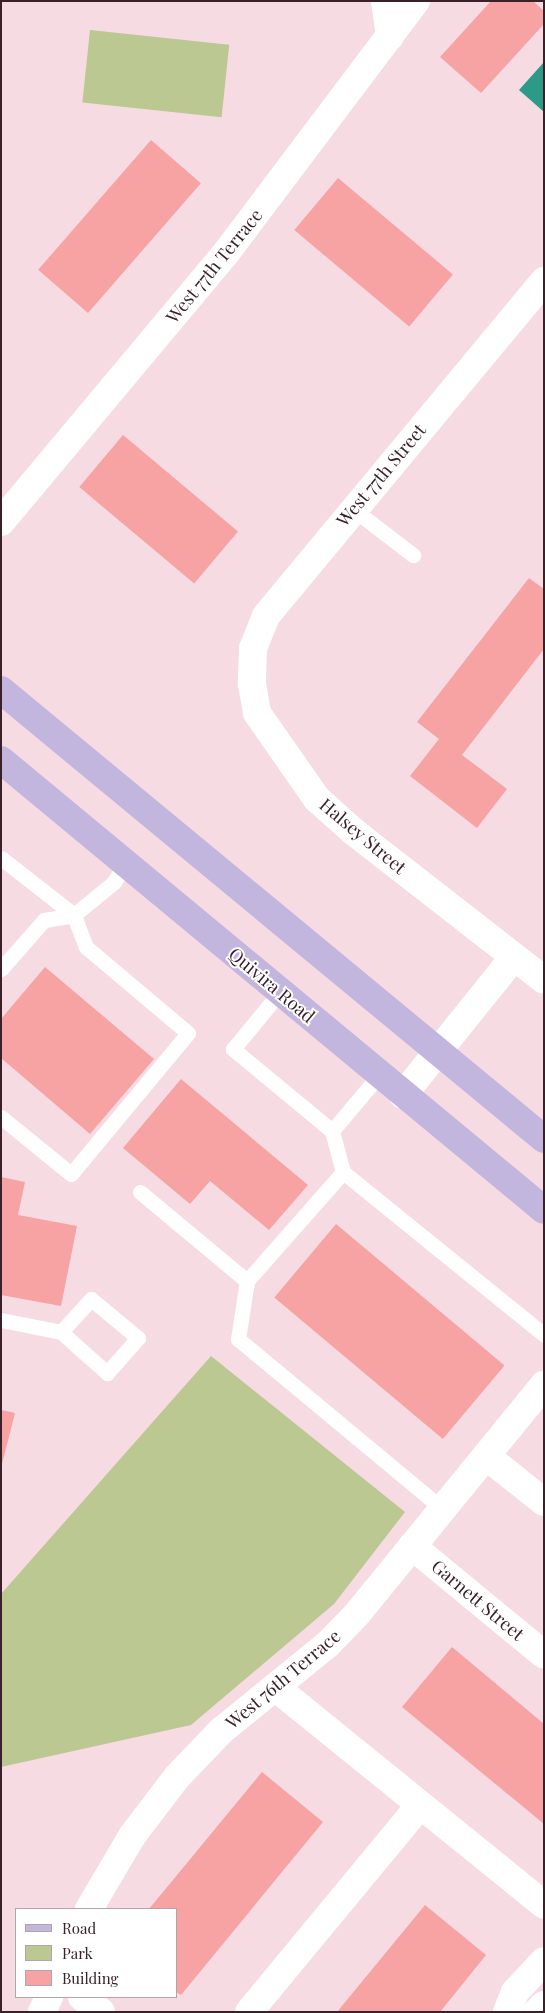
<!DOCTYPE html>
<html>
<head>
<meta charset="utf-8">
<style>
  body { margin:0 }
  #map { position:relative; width:545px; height:2013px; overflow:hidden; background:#f7dbe3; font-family:"Playfair Display",serif }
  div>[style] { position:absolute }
  .green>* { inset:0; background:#bbc891; transform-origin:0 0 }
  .water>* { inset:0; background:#2d9a87 }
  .building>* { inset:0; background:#f7a2a3; transform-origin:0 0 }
  .lane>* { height:15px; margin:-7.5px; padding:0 7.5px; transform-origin:7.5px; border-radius:7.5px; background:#fff }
  .street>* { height:28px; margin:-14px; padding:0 14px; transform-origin:14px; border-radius:14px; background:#fff }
  .primary>* { height:28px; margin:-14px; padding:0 14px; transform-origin:14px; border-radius:14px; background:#c3b6de }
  span { translate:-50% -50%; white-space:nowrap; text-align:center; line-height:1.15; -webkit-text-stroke:4px #fff; paint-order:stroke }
  .street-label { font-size:18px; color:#3a2129 }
  .frame { position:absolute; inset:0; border:2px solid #3a2129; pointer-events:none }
  .legend { position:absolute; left:15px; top:1908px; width:162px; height:90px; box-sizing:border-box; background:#fff; border:1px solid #b0a6a9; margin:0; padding:6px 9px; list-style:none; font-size:15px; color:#3a2129 }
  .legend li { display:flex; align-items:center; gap:10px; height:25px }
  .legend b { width:25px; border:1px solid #b0a6a9 }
</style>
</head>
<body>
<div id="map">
  <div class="green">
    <i style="left:90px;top:30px;width:140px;height:73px;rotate:6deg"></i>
    <i style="clip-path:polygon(211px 1356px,405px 1512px,334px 1604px,191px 1725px,1px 1767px,1px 1594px)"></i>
  </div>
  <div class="water">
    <i style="clip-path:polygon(544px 62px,544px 112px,519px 90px)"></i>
  </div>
  <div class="building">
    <i style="clip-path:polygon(491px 1px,533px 1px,544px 11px,544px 24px,481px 93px,440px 57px)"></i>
    <i style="left:151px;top:140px;width:66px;height:172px;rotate:41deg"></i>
    <i style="left:338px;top:178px;width:150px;height:68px;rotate:40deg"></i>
    <i style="left:123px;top:435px;width:150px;height:68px;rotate:40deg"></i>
    <i style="clip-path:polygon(529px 578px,544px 589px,544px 649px,462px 755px,507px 789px,477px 828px,410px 776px,439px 739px,417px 722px)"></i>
    <i style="clip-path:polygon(45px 967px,154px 1059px,90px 1134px,1px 1058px,1px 1019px)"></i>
    <i style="clip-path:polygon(181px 1079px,308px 1185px,269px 1230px,210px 1181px,190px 1204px,123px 1148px)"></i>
    <i style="clip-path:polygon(1px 1177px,25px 1182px,18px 1215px,77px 1226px,61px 1306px,1px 1295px)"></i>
    <i style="left:336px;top:1224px;width:220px;height:96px;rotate:40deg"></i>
    <i style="clip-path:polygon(1px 1410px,15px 1413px,2px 1464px,1px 1464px)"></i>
    <i style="clip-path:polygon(452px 1647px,544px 1724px,544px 1824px,402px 1707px)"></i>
    <i style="clip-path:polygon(262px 1772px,323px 1822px,181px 1995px,176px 1992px,176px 1909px,149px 1909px)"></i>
    <i style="clip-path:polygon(425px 1905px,486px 1955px,440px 2012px,337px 2012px)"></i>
  </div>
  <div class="lane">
    <i style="left:353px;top:509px;width:76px;rotate:37.5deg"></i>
    <i style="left:1px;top:858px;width:93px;rotate:38deg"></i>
    <i style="left:1px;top:969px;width:65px;rotate:-48.7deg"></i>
    <i style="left:44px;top:920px;width:30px;rotate:-9deg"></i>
    <i style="left:280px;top:992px;width:74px;rotate:129.5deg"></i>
    <i style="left:233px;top:1049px;width:129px;rotate:39.6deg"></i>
    <i style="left:332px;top:1131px;width:42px;rotate:75deg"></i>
    <i style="left:343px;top:1172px;width:259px;rotate:39deg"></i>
    <i style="left:1px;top:1117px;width:90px;rotate:39.2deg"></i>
    <i style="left:71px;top:1174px;width:183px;rotate:-50.3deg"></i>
    <i style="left:188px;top:1033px;width:133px;rotate:-139.9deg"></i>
    <i style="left:86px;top:947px;width:34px;rotate:-111deg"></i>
    <i style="left:74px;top:915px;width:52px;rotate:-39.5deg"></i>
    <i style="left:114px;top:882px;width:22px;rotate:-58deg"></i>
    <i style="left:332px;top:1131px;width:73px;rotate:-50deg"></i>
    <i style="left:343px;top:1172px;width:145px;rotate:131.4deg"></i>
    <i style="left:247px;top:1281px;width:59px;rotate:98.8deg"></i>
    <i style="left:238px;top:1339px;width:266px;rotate:39.7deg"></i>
    <i style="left:140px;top:1192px;width:139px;rotate:39.8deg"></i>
    <i style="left:1px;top:1320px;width:61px;rotate:11.3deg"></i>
    <i style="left:61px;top:1332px;width:62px;rotate:41.7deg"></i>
    <i style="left:107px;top:1373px;width:47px;rotate:-48.5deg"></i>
    <i style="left:138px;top:1338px;width:61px;rotate:-140.3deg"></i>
    <i style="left:91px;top:1299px;width:45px;rotate:132.3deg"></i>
  </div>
  <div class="street">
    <i style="left:385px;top:1px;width:36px;rotate:82deg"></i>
    <i style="left:544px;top:281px;width:435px;rotate:129.7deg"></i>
    <i style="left:266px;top:616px;width:35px;rotate:112deg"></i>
    <i style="left:253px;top:649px;width:35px;rotate:92deg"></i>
    <i style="left:252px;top:684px;width:29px;rotate:80deg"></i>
    <i style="left:257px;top:713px;width:105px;rotate:55.1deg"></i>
    <i style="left:317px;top:799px;width:50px;rotate:41.7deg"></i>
    <i style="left:354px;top:832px;width:241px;rotate:37.9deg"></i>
    <i style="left:1px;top:522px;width:351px;rotate:-50.1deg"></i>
    <i style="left:226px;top:253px;width:316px;rotate:-53deg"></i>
    <i style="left:403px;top:1095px;width:176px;rotate:-51.2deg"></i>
    <i style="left:486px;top:1456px;width:74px;rotate:38.4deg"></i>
    <i style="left:412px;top:1546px;width:171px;rotate:39.5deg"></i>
    <i style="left:275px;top:1687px;width:346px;rotate:39deg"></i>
    <i style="left:89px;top:1909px;width:85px;rotate:-59.5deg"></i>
    <i style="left:132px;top:1836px;width:74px;rotate:-52.7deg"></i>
    <i style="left:177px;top:1777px;width:64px;rotate:-46.3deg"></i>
    <i style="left:221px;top:1731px;width:136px;rotate:-39.1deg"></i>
    <i style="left:327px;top:1645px;width:43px;rotate:-45.9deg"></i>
    <i style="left:357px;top:1614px;width:296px;rotate:-50.8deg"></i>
    <i style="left:82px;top:1997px;width:24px;rotate:38deg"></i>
    <i style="left:42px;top:2012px;width:17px;rotate:-65deg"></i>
    <i style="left:249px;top:2012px;width:268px;rotate:-50.4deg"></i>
    <i style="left:507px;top:2012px;width:22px;rotate:-68deg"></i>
    <i style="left:515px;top:1992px;width:42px;rotate:-46.9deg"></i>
    <i style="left:537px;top:2012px;width:10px;rotate:-45deg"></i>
  </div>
  <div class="primary">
    <i style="left:1px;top:690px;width:705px;rotate:39.59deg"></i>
    <i style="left:1px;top:760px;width:705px;rotate:39.65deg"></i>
  </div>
  <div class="street-label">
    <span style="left:214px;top:266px;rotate:-51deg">West 77th Terrace</span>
    <span style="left:381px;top:475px;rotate:-50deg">West 77th Street</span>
    <span style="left:363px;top:836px;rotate:40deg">Halsey Street</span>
    <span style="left:272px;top:985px;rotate:40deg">Quivira Road</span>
    <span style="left:478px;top:1600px;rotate:40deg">Garnett Street</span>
    <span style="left:283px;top:1679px;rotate:-40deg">West 76th Terrace</span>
  </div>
  <div class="frame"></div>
  <ul class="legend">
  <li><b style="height:6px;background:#c3b6de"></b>Road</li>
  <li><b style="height:14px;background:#bbc891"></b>Park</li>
  <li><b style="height:14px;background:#f7a2a3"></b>Building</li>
  </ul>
</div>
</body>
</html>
